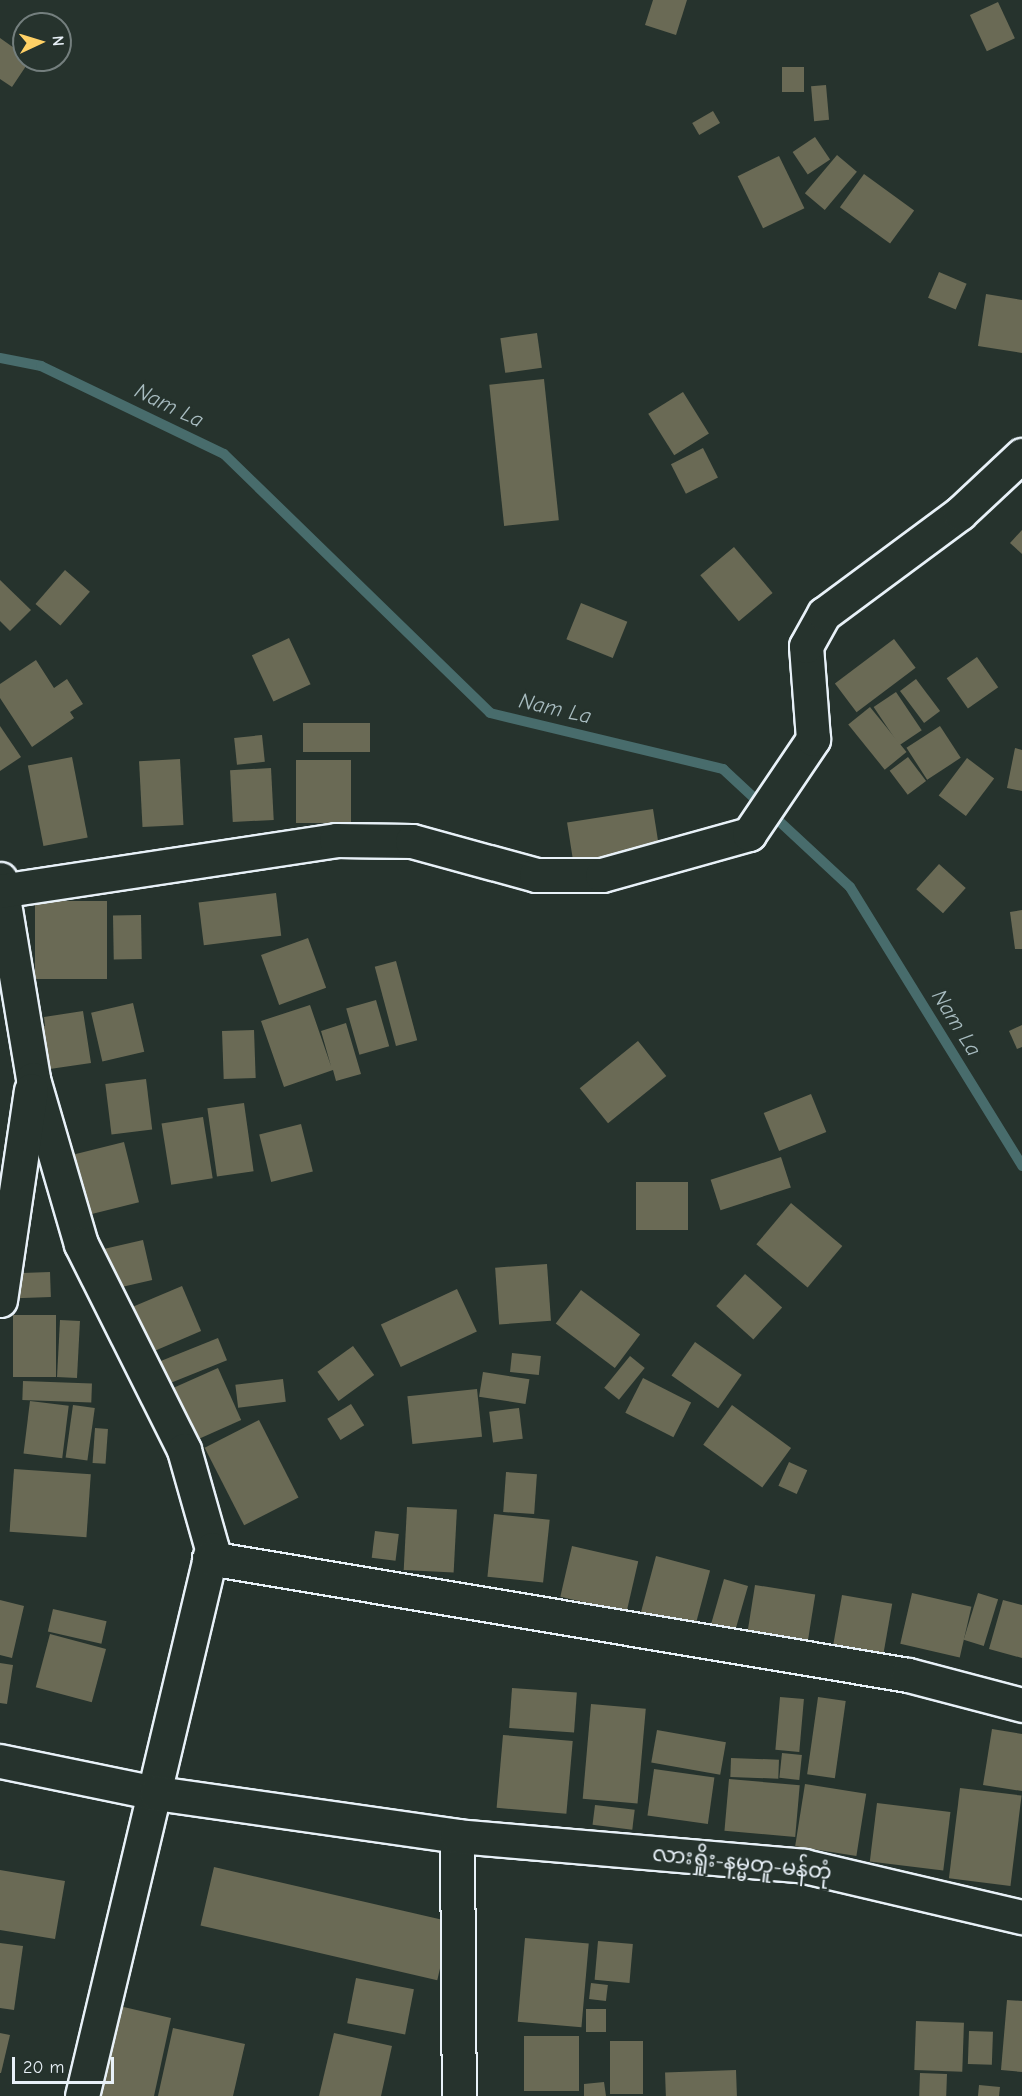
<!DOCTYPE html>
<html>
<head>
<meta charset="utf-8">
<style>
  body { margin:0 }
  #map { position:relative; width:1022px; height:2096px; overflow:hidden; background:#26332d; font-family:"Comic Neue","Noto Sans Myanmar",sans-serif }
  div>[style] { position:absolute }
  .stream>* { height:10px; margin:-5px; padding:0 5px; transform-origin:5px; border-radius:5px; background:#486c6c }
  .building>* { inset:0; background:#6a6a55; transform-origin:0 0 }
  .roads { filter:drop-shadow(2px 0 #e8f1f8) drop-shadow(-2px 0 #e8f1f8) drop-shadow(0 2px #e8f1f8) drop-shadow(0 -2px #e8f1f8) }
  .street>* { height:33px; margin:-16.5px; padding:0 16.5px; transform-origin:16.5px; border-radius:16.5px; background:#26332d }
  .secondary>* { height:33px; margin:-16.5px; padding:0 16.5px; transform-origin:16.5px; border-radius:16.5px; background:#26332d }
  span { translate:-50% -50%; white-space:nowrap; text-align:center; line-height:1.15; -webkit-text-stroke:5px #26332d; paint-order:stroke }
  .street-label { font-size:21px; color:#e8f1f8 }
  .water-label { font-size:22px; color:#a8bcc0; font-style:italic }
  .north { position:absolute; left:12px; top:12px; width:60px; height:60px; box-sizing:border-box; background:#26332d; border:2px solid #747f7e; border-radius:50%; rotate:86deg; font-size:16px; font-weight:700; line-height:24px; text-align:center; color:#e8f1f8 }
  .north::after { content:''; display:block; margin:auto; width:21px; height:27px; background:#ffd166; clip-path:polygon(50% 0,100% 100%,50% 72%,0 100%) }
  .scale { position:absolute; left:12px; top:2057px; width:102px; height:27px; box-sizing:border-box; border:3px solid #e8f1f8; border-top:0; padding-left:8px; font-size:18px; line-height:21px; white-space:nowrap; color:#e8f1f8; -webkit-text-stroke:4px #26332d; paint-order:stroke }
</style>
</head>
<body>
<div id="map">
  <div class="stream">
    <i style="left:0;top:358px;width:42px;rotate:11deg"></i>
    <i style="left:41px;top:366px;width:203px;rotate:25.7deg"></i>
    <i style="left:224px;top:454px;width:371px;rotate:44.2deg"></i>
    <i style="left:490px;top:713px;width:240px;rotate:13.5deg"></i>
    <i style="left:723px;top:769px;width:173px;rotate:42.9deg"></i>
    <i style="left:850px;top:887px;width:328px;rotate:58.3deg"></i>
  </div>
  <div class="building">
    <i style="clip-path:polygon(653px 0,687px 0,676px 35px,645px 25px)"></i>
    <i style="left:998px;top:2px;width:40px;height:31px;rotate:65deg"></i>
    <i style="clip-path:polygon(0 38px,24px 55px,24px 60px,30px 60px,12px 87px,0 79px)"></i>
    <i style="left:782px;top:67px;width:22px;height:25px"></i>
    <i style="left:826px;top:85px;width:35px;height:15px;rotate:85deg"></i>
    <i style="left:713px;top:111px;width:14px;height:24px;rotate:60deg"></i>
    <i style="left:815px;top:137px;width:27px;height:27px;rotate:56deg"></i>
    <i style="left:837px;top:155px;width:26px;height:50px;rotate:40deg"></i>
    <i style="left:779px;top:156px;width:58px;height:46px;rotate:64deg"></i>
    <i style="left:864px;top:174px;width:62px;height:41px;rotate:36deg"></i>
    <i style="left:939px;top:272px;width:30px;height:28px;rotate:23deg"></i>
    <i style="clip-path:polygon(986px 294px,1022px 300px,1022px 353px,978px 346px)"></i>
    <i style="left:537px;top:333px;width:35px;height:37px;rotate:82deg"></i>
    <i style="left:544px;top:379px;width:142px;height:55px;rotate:84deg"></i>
    <i style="left:683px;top:392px;width:49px;height:41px;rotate:58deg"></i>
    <i style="left:703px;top:448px;width:33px;height:36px;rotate:63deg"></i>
    <i style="clip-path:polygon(1022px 530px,1022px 554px,1010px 543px)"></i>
    <i style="left:734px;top:547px;width:60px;height:44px;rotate:50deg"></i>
    <i style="left:65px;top:570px;width:33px;height:45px;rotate:41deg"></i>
    <i style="clip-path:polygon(0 580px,31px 610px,10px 631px,0 621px)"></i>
    <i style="left:581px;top:603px;width:50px;height:39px;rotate:22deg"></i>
    <i style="left:289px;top:638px;width:51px;height:41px;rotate:65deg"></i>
    <i style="left:894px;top:639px;width:36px;height:74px;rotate:53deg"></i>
    <i style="left:977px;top:657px;width:37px;height:37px;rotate:55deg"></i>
    <i style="clip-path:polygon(36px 660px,54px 688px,67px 679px,83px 704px,70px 712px,74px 718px,32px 747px,0 698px,0 684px)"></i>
    <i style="left:916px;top:679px;width:40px;height:20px;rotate:53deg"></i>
    <i style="left:896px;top:692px;width:46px;height:27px;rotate:56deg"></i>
    <i style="left:870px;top:707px;width:58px;height:28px;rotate:51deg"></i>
    <i style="left:370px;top:723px;width:29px;height:67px;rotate:90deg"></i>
    <i style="clip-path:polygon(0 726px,21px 757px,0 771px)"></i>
    <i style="left:940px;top:726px;width:38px;height:40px;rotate:57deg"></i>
    <i style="left:262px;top:735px;width:27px;height:28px;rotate:84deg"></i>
    <i style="clip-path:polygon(1015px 748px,1022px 750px,1022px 791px,1007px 788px)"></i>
    <i style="left:72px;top:757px;width:82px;height:45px;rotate:79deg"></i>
    <i style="left:908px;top:757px;width:30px;height:23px;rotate:53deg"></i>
    <i style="left:967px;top:758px;width:34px;height:47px;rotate:37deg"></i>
    <i style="left:180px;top:759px;width:66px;height:41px;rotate:87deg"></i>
    <i style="left:296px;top:760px;width:55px;height:63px"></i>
    <i style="left:271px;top:768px;width:52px;height:41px;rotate:87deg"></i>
    <i style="left:653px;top:809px;width:39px;height:87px;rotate:81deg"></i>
    <i style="left:939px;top:864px;width:36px;height:34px;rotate:42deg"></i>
    <i style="left:276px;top:893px;width:43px;height:78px;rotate:83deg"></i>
    <i style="left:35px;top:901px;width:72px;height:78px"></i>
    <i style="clip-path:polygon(1022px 910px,1022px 949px,1015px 949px,1010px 912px)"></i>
    <i style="left:141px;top:915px;width:44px;height:28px;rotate:89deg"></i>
    <i style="left:308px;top:938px;width:53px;height:50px;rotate:70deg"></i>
    <i style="left:396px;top:961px;width:82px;height:22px;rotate:75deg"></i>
    <i style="left:376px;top:1000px;width:48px;height:31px;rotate:74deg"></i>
    <i style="left:133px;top:1003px;width:50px;height:43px;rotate:77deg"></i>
    <i style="clip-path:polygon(310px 1005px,331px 1066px,321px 1031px,346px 1023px,361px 1074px,336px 1081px,333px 1070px,284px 1087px,261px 1021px)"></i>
    <i style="clip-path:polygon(83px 1011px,91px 1063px,36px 1071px,30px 1028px,45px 1026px,44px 1017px)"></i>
    <i style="clip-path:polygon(1022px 1025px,1022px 1047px,1017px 1049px,1009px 1031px)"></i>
    <i style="left:254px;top:1030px;width:48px;height:32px;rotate:88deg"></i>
    <i style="left:638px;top:1041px;width:45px;height:75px;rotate:51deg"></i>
    <i style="left:146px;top:1079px;width:51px;height:41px;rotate:83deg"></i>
    <i style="left:811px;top:1094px;width:41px;height:51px;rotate:68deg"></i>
    <i style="left:244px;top:1103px;width:69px;height:37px;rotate:82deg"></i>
    <i style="left:203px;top:1117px;width:62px;height:42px;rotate:81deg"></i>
    <i style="left:301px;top:1124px;width:49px;height:43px;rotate:76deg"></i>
    <i style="left:124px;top:1142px;width:62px;height:60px;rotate:76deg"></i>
    <i style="left:781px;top:1157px;width:32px;height:74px;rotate:72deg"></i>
    <i style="left:688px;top:1182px;width:48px;height:52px;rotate:90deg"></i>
    <i style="left:791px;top:1203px;width:67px;height:54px;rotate:40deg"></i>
    <i style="left:143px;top:1240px;width:41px;height:47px;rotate:77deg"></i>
    <i style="left:547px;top:1264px;width:57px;height:52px;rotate:86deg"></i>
    <i style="left:50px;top:1272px;width:25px;height:35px;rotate:88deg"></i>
    <i style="left:745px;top:1274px;width:50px;height:43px;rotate:42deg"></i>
    <i style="left:182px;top:1286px;width:49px;height:54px;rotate:67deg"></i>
    <i style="left:457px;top:1289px;width:47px;height:84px;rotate:65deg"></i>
    <i style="left:581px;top:1290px;width:74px;height:42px;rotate:37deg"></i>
    <i style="left:13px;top:1315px;width:43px;height:62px"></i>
    <i style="left:60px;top:1320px;width:20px;height:57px;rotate:3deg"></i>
    <i style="left:218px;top:1338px;width:24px;height:65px;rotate:68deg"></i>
    <i style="left:695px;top:1342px;width:57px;height:41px;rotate:35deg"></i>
    <i style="left:353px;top:1346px;width:36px;height:44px;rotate:54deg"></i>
    <i style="left:512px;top:1353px;width:29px;height:19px;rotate:6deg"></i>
    <i style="left:630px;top:1356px;width:19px;height:41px;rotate:39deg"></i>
    <i style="left:218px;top:1368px;width:57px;height:54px;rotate:66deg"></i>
    <i style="left:483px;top:1372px;width:47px;height:25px;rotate:9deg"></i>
    <i style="left:643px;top:1378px;width:54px;height:39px;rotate:27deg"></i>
    <i style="left:283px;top:1379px;width:23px;height:48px;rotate:83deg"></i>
    <i style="left:23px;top:1381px;width:69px;height:19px;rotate:2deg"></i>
    <i style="left:477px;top:1389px;width:48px;height:70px;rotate:84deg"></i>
    <i style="left:30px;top:1401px;width:39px;height:53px;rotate:7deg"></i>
    <i style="left:351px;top:1404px;width:25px;height:28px;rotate:58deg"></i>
    <i style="left:73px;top:1405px;width:22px;height:53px;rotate:8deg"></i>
    <i style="left:732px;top:1405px;width:73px;height:49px;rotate:36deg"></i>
    <i style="left:519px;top:1408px;width:31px;height:30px;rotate:83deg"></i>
    <i style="left:259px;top:1420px;width:87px;height:61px;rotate:63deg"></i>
    <i style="left:95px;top:1428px;width:13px;height:35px;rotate:4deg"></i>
    <i style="left:789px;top:1462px;width:20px;height:26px;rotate:24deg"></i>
    <i style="left:14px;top:1469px;width:77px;height:63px;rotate:4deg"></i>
    <i style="left:506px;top:1472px;width:31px;height:40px;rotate:4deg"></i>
    <i style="left:407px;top:1507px;width:50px;height:63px;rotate:3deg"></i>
    <i style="left:494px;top:1514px;width:56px;height:63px;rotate:6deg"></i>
    <i style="left:375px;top:1531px;width:24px;height:27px;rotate:7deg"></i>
    <i style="left:572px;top:1546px;width:68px;height:52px;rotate:13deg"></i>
    <i style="left:656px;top:1556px;width:56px;height:60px;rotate:15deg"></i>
    <i style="left:724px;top:1579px;width:25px;height:49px;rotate:16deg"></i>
    <i style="left:755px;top:1585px;width:61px;height:55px;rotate:9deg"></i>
    <i style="left:912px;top:1593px;width:61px;height:52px;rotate:13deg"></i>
    <i style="left:978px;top:1593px;width:21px;height:49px;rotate:17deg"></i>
    <i style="left:842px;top:1595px;width:51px;height:57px;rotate:10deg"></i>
    <i style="clip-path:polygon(0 1600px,24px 1606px,12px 1658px,0 1655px)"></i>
    <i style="clip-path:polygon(1003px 1600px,1022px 1605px,1022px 1658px,989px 1649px)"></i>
    <i style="left:53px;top:1609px;width:55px;height:23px;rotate:13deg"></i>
    <i style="left:50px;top:1634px;width:58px;height:55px;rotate:15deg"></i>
    <i style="clip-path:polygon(0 1663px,13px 1665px,7px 1704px,0 1703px)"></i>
    <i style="left:512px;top:1688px;width:65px;height:40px;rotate:4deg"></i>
    <i style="left:780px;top:1697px;width:24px;height:53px;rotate:5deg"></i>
    <i style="left:818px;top:1697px;width:28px;height:78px;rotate:8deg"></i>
    <i style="left:591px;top:1704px;width:55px;height:95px;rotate:5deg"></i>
    <i style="clip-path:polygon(992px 1729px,1022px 1734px,1022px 1791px,983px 1785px)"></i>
    <i style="left:657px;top:1730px;width:70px;height:33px;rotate:10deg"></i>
    <i style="left:503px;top:1735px;width:70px;height:73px;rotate:5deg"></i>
    <i style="left:782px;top:1753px;width:20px;height:25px;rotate:6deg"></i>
    <i style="left:731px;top:1758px;width:48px;height:19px;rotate:2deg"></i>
    <i style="left:654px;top:1769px;width:61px;height:47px;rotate:8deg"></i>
    <i style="left:729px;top:1779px;width:71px;height:52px;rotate:5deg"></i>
    <i style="left:805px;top:1784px;width:62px;height:63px;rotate:9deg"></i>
    <i style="left:960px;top:1788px;width:62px;height:91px;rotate:7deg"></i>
    <i style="left:877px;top:1803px;width:74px;height:59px;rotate:7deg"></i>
    <i style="left:595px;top:1805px;width:40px;height:20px;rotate:7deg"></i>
    <i style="left:214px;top:1867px;width:243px;height:60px;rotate:13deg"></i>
    <i style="clip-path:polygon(0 1870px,65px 1881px,55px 1939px,0 1930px)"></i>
    <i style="left:525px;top:1938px;width:64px;height:84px;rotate:5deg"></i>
    <i style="left:598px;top:1941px;width:35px;height:39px;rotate:5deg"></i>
    <i style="clip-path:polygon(0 1943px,23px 1946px,14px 2010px,0 2008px)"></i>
    <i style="left:356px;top:1978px;width:59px;height:46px;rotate:11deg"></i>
    <i style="left:591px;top:1983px;width:17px;height:16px;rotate:7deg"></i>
    <i style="clip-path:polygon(1007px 2000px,1022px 2001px,1022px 2072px,1001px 2070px)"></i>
    <i style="clip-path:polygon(115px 2005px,171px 2018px,154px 2096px,94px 2096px)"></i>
    <i style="left:586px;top:2009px;width:20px;height:23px"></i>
    <i style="left:916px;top:2021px;width:48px;height:49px;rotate:2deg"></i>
    <i style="clip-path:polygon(173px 2028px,245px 2044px,233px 2096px,158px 2096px)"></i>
    <i style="left:969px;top:2031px;width:24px;height:33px;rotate:2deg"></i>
    <i style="clip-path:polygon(0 2033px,10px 2035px,1px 2073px,0 2073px)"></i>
    <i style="clip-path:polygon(334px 2033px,392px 2046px,381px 2096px,319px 2096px)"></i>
    <i style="left:579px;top:2036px;width:55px;height:55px;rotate:90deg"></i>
    <i style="left:610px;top:2041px;width:33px;height:53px"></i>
    <i style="left:736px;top:2070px;width:26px;height:71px;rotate:88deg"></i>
    <i style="left:920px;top:2073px;width:27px;height:23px;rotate:2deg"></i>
    <i style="clip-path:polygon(604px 2082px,606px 2096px,584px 2096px,584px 2084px)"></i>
    <i style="clip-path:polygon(979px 2085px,1000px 2087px,999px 2096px,978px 2096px)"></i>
  </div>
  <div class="roads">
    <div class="street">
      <i style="left:0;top:879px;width:203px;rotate:80.6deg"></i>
      <i style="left:33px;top:1079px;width:172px;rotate:73.8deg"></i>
      <i style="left:81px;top:1244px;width:230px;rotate:63.4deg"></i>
      <i style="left:184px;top:1450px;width:103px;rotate:74.2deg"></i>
      <i style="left:212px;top:1549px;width:562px;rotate:103.37deg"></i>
      <i style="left:0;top:891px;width:340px;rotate:-8.6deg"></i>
      <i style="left:336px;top:840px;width:76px;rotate:0.8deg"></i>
      <i style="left:412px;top:841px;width:129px;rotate:15.3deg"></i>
      <i style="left:536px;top:875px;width:66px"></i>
      <i style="left:602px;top:875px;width:153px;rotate:-15.6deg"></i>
      <i style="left:749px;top:834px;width:115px;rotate:-56deg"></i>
      <i style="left:813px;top:739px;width:93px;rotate:-94.3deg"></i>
      <i style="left:806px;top:646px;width:37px;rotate:-61deg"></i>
      <i style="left:824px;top:614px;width:169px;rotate:-36.6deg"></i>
      <i style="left:960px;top:513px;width:85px;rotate:-43.1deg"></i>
      <i style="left:0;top:1300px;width:212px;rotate:-81.6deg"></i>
      <i style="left:209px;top:1558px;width:709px;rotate:9.5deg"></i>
      <i style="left:908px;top:1675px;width:118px;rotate:14.7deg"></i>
      <i style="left:457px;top:1836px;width:260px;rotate:89.6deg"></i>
    </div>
    <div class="secondary">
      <i style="left:0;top:1761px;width:159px;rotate:11.6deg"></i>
      <i style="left:156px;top:1793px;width:304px;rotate:8.1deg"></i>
      <i style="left:457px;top:1836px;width:348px;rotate:4.9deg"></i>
      <i style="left:804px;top:1866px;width:224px;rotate:13.2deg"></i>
    </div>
  </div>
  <div class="street-label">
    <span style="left:742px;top:1863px;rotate:6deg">လားရှိုး-နမ္မတူ-မန်တုံ</span>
  </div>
  <div class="water-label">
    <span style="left:169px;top:406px;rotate:26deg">Nam La</span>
    <span style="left:555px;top:709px;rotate:13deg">Nam La</span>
    <span style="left:956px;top:1023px;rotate:58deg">Nam La</span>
  </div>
  <div class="north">N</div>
  <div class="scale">20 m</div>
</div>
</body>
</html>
